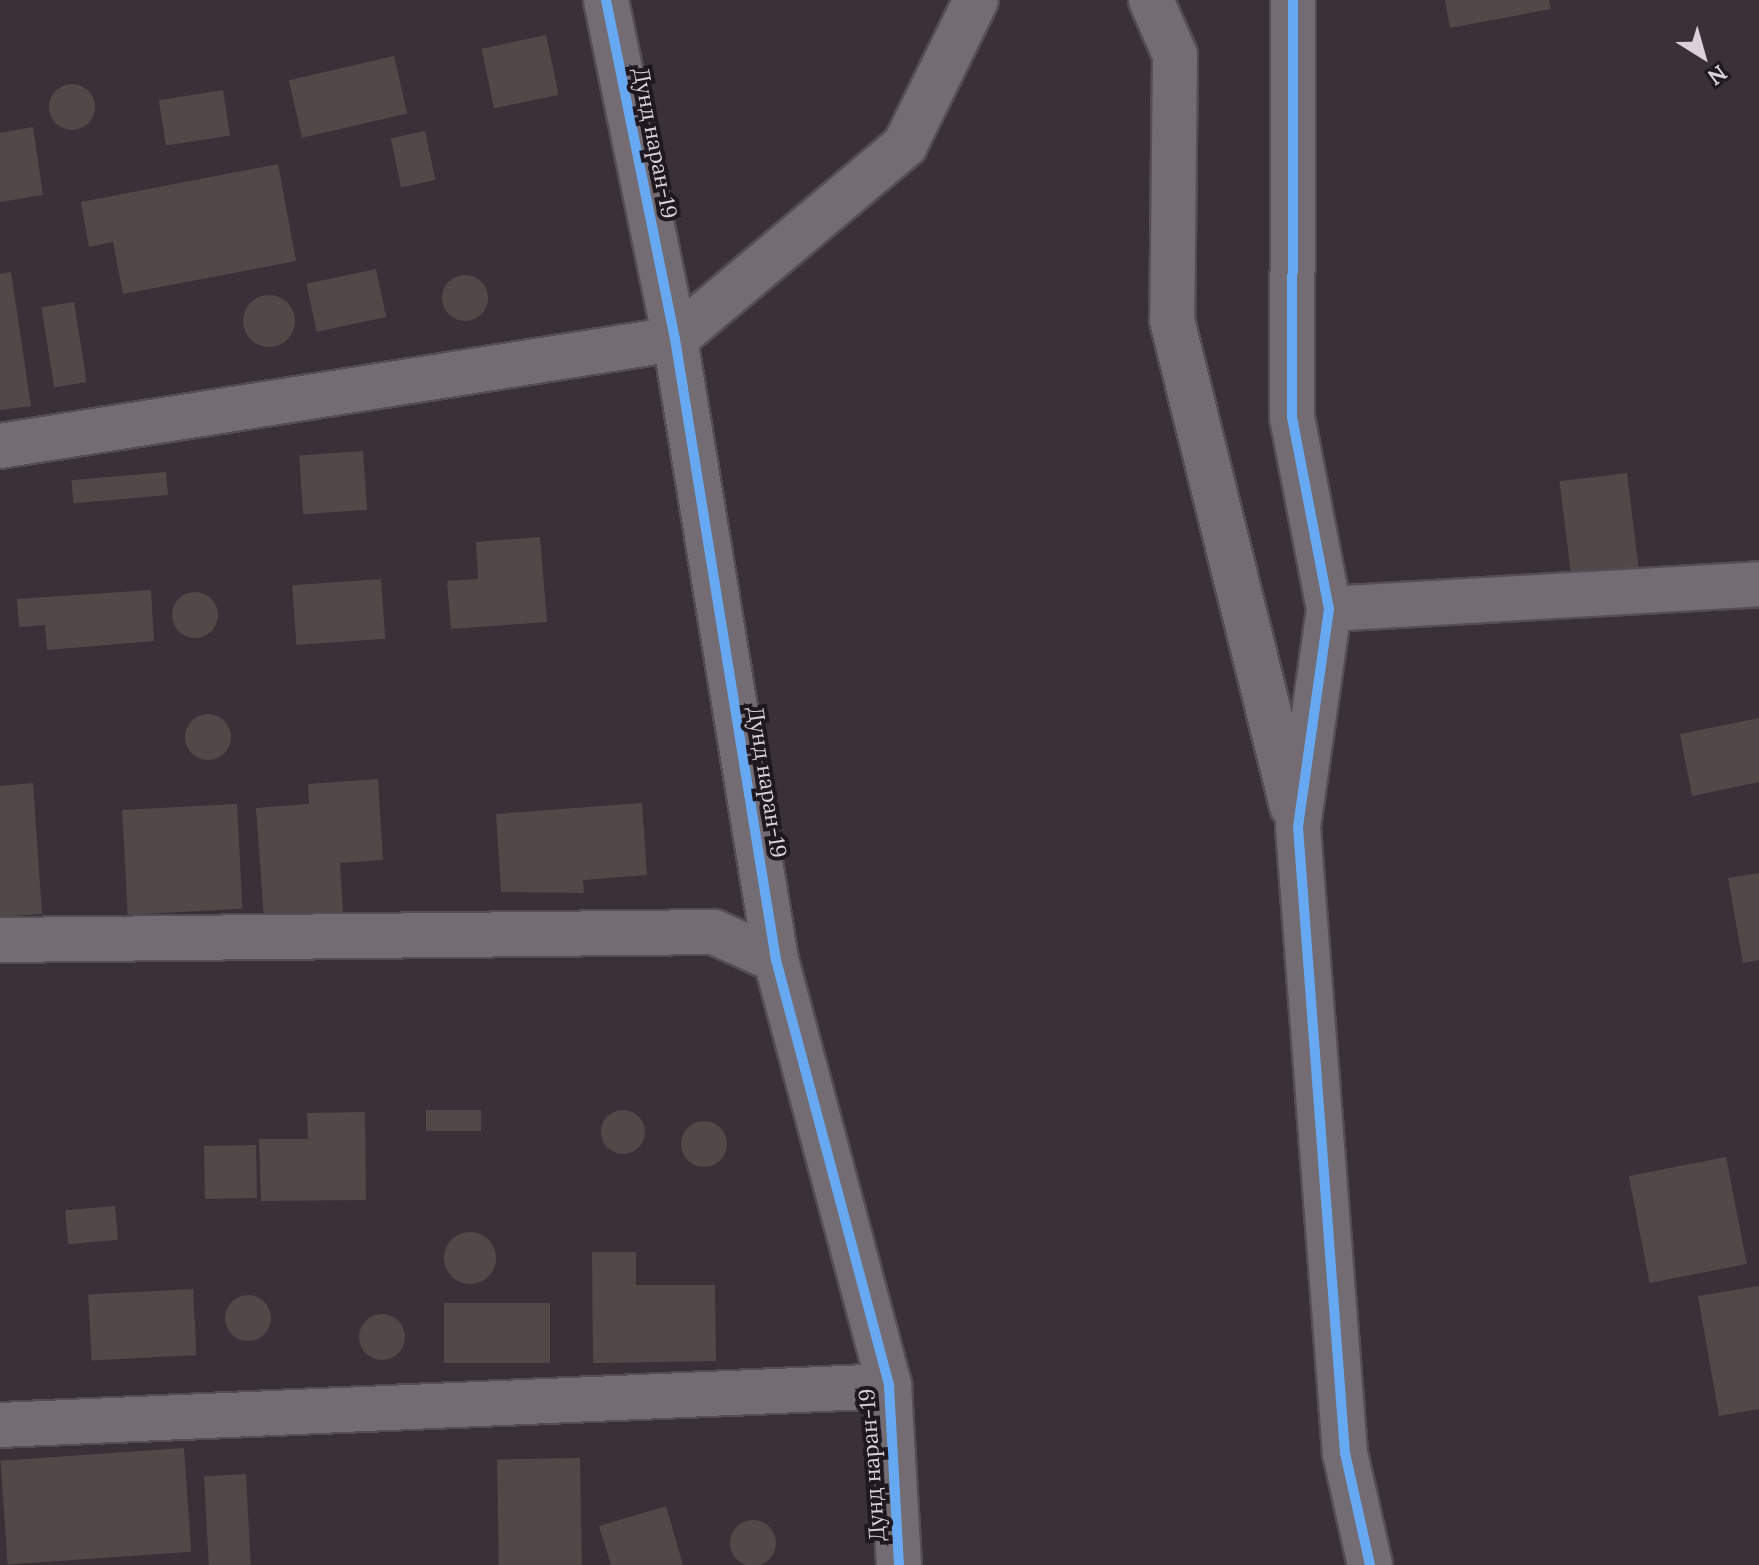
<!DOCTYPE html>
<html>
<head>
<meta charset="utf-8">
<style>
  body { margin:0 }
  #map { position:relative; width:1759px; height:1565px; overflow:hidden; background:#3a3038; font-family:Lora,serif }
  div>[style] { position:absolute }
  .building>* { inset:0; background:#514948; transform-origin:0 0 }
  .round { border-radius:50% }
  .roads { filter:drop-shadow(2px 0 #554d54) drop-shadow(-2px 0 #554d54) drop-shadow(0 2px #554d54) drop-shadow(0 -2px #554d54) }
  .minor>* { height:44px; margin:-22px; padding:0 22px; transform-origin:22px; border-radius:22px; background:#736c72 }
  .cycleway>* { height:10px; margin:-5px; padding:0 5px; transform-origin:5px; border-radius:5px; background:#66a8f1 }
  span { translate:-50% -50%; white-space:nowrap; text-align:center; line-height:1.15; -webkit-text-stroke:8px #20181f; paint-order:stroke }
  .street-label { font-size:22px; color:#dad0d9 }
  .north { position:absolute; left:1663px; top:16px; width:80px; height:80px; -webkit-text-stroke:6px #20181f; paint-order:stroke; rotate:143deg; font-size:22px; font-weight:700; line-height:32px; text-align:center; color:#dad0d9 }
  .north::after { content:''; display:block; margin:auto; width:28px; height:36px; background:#dad0d9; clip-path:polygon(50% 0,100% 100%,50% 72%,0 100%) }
</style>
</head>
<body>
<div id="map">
  <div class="building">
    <i style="clip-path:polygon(1445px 0,1549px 0,1551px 9px,1450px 28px)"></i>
    <i style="left:546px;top:35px;width:61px;height:66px;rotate:78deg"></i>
    <i style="left:394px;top:56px;width:59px;height:108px;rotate:77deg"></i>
    <i class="round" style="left:49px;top:84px;width:46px;height:46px"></i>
    <i style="left:223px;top:90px;width:46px;height:65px;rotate:81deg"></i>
    <i style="clip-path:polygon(33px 127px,43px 195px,0 202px,0 133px)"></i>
    <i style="left:425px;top:131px;width:50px;height:35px;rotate:78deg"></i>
    <i style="clip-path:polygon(278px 164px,296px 261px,123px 294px,113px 242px,89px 247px,81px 202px)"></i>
    <i style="left:376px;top:269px;width:49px;height:71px;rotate:78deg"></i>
    <i style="clip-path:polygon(11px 272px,31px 406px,0 410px,0 274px)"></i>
    <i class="round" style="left:442px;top:275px;width:46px;height:46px"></i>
    <i class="round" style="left:243px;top:295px;width:52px;height:52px"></i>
    <i style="left:74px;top:302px;width:81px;height:33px;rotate:81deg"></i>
    <i style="left:363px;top:451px;width:59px;height:64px;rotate:86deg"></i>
    <i style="left:166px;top:472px;width:23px;height:95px;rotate:85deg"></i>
    <i style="left:1627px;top:473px;width:98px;height:68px;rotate:83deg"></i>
    <i style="clip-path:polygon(540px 537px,547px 622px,451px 629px,447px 581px,478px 579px,476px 542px)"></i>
    <i style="left:381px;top:579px;width:60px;height:89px;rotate:86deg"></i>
    <i style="clip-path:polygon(151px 590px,154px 641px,47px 650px,45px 625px,19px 627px,17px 599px)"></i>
    <i class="round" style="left:172px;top:592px;width:46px;height:46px"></i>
    <i class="round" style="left:185px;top:714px;width:46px;height:46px"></i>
    <i style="clip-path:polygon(1759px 718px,1759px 782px,1692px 796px,1680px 734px)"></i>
    <i style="clip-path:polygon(378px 779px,383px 860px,340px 863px,343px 914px,264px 919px,256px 808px,309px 804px,308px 784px)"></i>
    <i style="clip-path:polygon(33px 783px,42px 914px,0 917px,0 786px)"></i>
    <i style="clip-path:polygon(642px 803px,647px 875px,583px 880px,584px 893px,501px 892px,496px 814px)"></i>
    <i style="left:237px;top:804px;width:105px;height:115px;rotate:87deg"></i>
    <i style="clip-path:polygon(1759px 873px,1759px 960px,1743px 963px,1728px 878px)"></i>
    <i class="round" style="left:601px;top:1110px;width:44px;height:44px"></i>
    <i style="left:481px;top:1110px;width:21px;height:55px;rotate:90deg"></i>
    <i style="clip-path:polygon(365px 1112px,366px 1200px,261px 1201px,259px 1139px,308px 1139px,307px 1113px)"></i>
    <i class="round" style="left:681px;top:1121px;width:46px;height:46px"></i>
    <i style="left:256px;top:1145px;width:53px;height:52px;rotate:89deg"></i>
    <i style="left:1726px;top:1157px;width:109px;height:99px;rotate:79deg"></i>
    <i style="left:115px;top:1206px;width:34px;height:50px;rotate:85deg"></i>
    <i class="round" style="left:444px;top:1232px;width:52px;height:52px"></i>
    <i style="clip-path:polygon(592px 1252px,636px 1252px,636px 1285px,715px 1285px,716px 1361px,593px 1363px)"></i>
    <i style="clip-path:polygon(1759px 1286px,1759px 1409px,1719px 1416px,1698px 1296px)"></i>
    <i style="left:193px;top:1289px;width:66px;height:105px;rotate:87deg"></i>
    <i class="round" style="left:225px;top:1295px;width:46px;height:46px"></i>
    <i style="left:550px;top:1303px;width:60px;height:106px;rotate:90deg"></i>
    <i class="round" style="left:359px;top:1314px;width:46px;height:46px"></i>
    <i style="left:184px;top:1448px;width:104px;height:184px;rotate:86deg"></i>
    <i style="left:580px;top:1458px;width:107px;height:83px;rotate:89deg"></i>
    <i style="left:246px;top:1474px;width:91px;height:42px;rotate:87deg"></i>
    <i style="clip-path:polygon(666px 1506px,683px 1565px,611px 1565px,599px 1526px)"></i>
    <i class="round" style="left:730px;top:1520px;width:46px;height:46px"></i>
  </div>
  <div class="roads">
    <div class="minor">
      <i style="left:606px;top:0;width:346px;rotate:78.5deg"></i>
      <i style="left:675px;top:339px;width:629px;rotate:80.76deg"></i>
      <i style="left:776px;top:960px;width:441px;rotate:75.1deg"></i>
      <i style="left:889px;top:1386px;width:179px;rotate:86.8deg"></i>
      <i style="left:1151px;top:0;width:60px;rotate:66.4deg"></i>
      <i style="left:1175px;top:55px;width:265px;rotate:90.6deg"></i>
      <i style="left:1172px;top:320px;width:501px;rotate:76.13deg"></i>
      <i style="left:1293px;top:0;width:417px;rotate:90.1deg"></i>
      <i style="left:1292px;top:417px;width:196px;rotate:79.1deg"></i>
      <i style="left:1329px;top:609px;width:220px;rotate:98.1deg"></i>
      <i style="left:1298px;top:827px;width:628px;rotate:85.71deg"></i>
      <i style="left:1345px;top:1453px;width:115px;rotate:77.4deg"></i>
      <i style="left:0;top:446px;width:683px;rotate:-9.01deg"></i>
      <i style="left:675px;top:339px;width:301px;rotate:-40.1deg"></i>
      <i style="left:905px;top:145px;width:161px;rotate:-63.9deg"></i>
      <i style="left:1329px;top:609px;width:431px;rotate:-3.3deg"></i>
      <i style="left:0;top:940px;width:714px;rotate:-0.64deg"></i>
      <i style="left:714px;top:932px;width:68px;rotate:24.3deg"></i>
      <i style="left:0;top:1425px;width:890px;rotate:-2.51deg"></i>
    </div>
  </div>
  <div class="cycleway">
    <i style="left:606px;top:0;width:346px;rotate:78.5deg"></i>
    <i style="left:675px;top:339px;width:629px;rotate:80.76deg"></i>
    <i style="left:776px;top:960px;width:441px;rotate:75.1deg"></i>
    <i style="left:889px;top:1386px;width:179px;rotate:86.8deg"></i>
    <i style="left:1293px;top:0;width:417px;rotate:90.1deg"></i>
    <i style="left:1292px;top:417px;width:196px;rotate:79.1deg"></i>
    <i style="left:1329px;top:609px;width:220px;rotate:98.1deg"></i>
    <i style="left:1298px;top:827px;width:628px;rotate:85.71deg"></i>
    <i style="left:1345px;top:1453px;width:115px;rotate:77.4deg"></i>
  </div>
  <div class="street-label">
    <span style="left:655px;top:143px;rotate:79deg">Дунд наран-19</span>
    <span style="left:767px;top:782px;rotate:81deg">Дунд наран-19</span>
    <span style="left:872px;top:1465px;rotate:-94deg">Дунд наран-19</span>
  </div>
  <div class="north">N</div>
</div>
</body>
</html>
